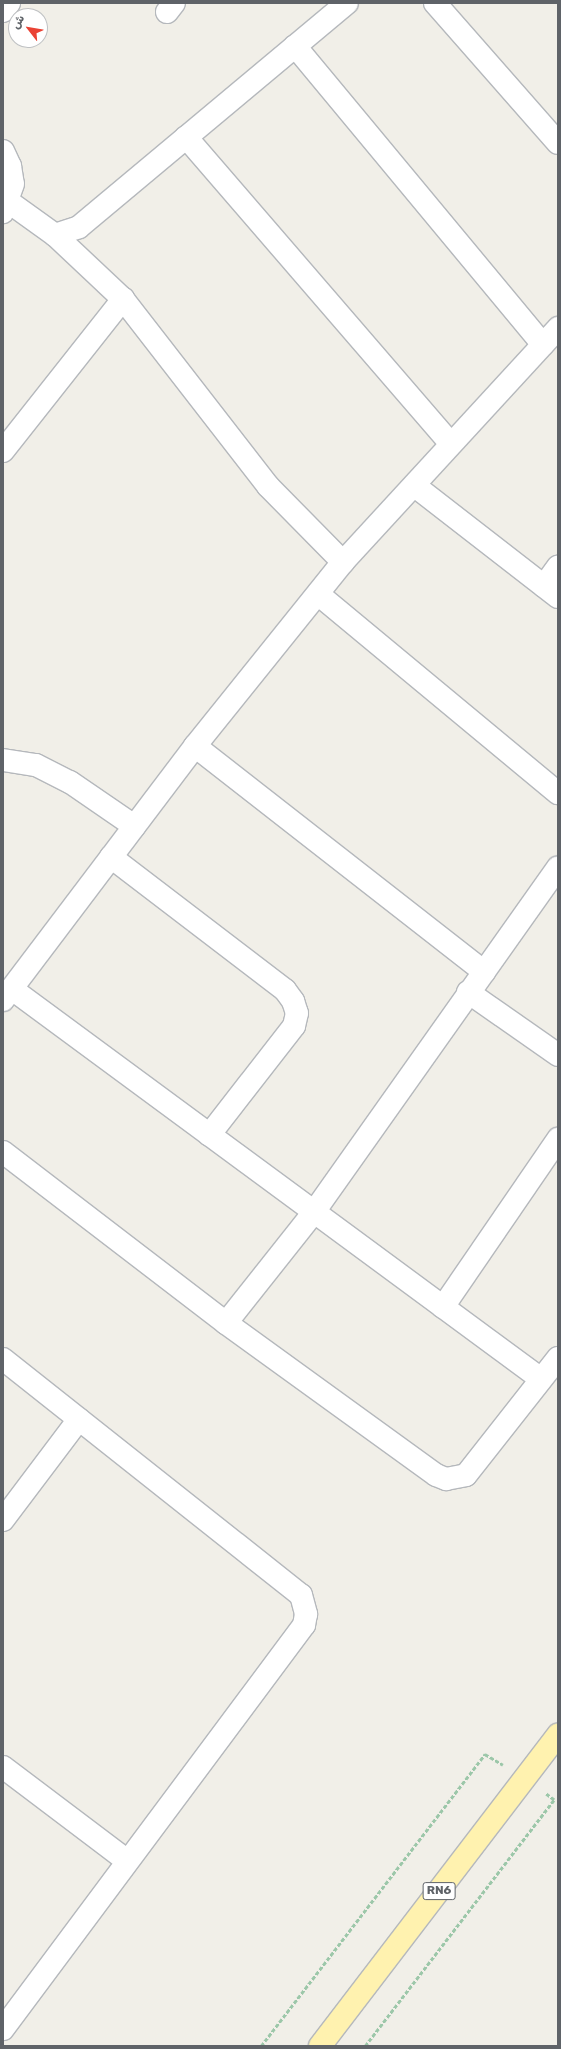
<!DOCTYPE html>
<html>
<head>
<meta charset="utf-8">
<style>
  body { margin:0 }
  #map { position:relative; width:561px; height:2049px; overflow:hidden; background:#f1efe8; font-family:Rubik,Cairo,sans-serif }
  div>[style] { position:absolute }
  .path>* { height:2.5px; margin-top:-1.25px; transform-origin:0; background:repeating-linear-gradient(90deg,#9cc7a9 0 4px,transparent 0 6px) }
  .roads { filter:drop-shadow(1px 0 #b5b8bc) drop-shadow(-1px 0 #b5b8bc) drop-shadow(0 1px #b5b8bc) drop-shadow(0 -1px #b5b8bc) }
  .minor>* { height:22px; margin:-11px; padding:0 11px; transform-origin:11px; border-radius:11px; background:#fff }
  .major>* { height:22px; margin:-11px; padding:0 11px; transform-origin:11px; border-radius:11px; background:#fff2af }
  span { translate:-50% -50%; white-space:nowrap; text-align:center; line-height:1.15; -webkit-text-stroke:4px #fff; paint-order:stroke }
  .shield-label span { padding:1px 3px; background:#fff; border:1px solid; border-radius:3px; -webkit-text-stroke-width:0 }
  .shield-label { font-size:12px; color:#5f6368; font-weight:700 }
  .frame { position:absolute; inset:0; border:4px solid #5f6368; pointer-events:none }
  .north { position:absolute; left:8px; top:8px; width:40px; height:40px; box-sizing:border-box; background:#fff; border:1px solid #bfc1c3; border-radius:50%; rotate:301deg; font-size:11px; font-weight:700; line-height:16px; text-align:center; color:#5f6368 }
  .north::after { content:''; display:block; margin:auto; width:14px; height:18px; background:#ea4335; clip-path:polygon(50% 0,100% 100%,50% 72%,0 100%) }
</style>
</head>
<body>
<div id="map">
  <div class="path">
    <i style="left:261px;top:2046px;width:368px;rotate:-52.5deg"></i>
    <i style="left:485px;top:1754px;width:21px;rotate:31deg"></i>
    <i style="left:365px;top:2046px;width:310px;rotate:-52.5deg"></i>
    <i style="left:554px;top:1800px;width:10px;rotate:-143deg"></i>
  </div>
  <div class="roads">
    <div class="minor">
      <i style="left:435px;top:3px;width:186px;rotate:48.7deg"></i>
      <i style="left:3px;top:11px;width:10px;rotate:-53deg"></i>
      <i style="left:167px;top:12px;width:11px;rotate:-52deg"></i>
      <i style="left:295px;top:46px;width:388px;rotate:50.3deg"></i>
      <i style="left:186px;top:137px;width:404px;rotate:49.2deg"></i>
      <i style="left:3px;top:151px;width:17px;rotate:65deg"></i>
      <i style="left:10px;top:166px;width:18px;rotate:81deg"></i>
      <i style="left:13px;top:184px;width:30px;rotate:110deg"></i>
      <i style="left:9px;top:202px;width:57px;rotate:35.7deg"></i>
      <i style="left:55px;top:235px;width:93px;rotate:43.3deg"></i>
      <i style="left:123px;top:299px;width:237px;rotate:52.2deg"></i>
      <i style="left:268px;top:486px;width:107px;rotate:45.4deg"></i>
      <i style="left:55px;top:235px;width:25px;rotate:-18deg"></i>
      <i style="left:79px;top:227px;width:349px;rotate:-39.9deg"></i>
      <i style="left:3px;top:451px;width:194px;rotate:-51.7deg"></i>
      <i style="left:415px;top:486px;width:181px;rotate:37.8deg"></i>
      <i style="left:544px;top:586px;width:24px;rotate:-54deg"></i>
      <i style="left:318px;top:594px;width:312px;rotate:39.7deg"></i>
      <i style="left:195px;top:746px;width:367px;rotate:38deg"></i>
      <i style="left:3px;top:760px;width:33px;rotate:9deg"></i>
      <i style="left:36px;top:765px;width:38px;rotate:27deg"></i>
      <i style="left:70px;top:782px;width:78px;rotate:34.5deg"></i>
      <i style="left:111px;top:857px;width:219px;rotate:37.4deg"></i>
      <i style="left:285px;top:990px;width:14px;rotate:54deg"></i>
      <i style="left:293px;top:1001px;width:13px;rotate:72deg"></i>
      <i style="left:297px;top:1013px;width:13px;rotate:103deg"></i>
      <i style="left:294px;top:1026px;width:138px;rotate:127.9deg"></i>
      <i style="left:12px;top:989px;width:657px;rotate:36.4deg"></i>
      <i style="left:468px;top:992px;width:110px;rotate:35deg"></i>
      <i style="left:3px;top:1000px;width:318px;rotate:-52.9deg"></i>
      <i style="left:195px;top:746px;width:236px;rotate:-51.2deg"></i>
      <i style="left:343px;top:562px;width:318px;rotate:-47.4deg"></i>
      <i style="left:3px;top:1152px;width:281px;rotate:37.5deg"></i>
      <i style="left:226px;top:1323px;width:259px;rotate:35.9deg"></i>
      <i style="left:436px;top:1475px;width:11px;rotate:22deg"></i>
      <i style="left:446px;top:1479px;width:20px;rotate:-11deg"></i>
      <i style="left:466px;top:1475px;width:149px;rotate:-51.8deg"></i>
      <i style="left:443px;top:1307px;width:204px;rotate:-55.6deg"></i>
      <i style="left:226px;top:1323px;width:142px;rotate:-51.6deg"></i>
      <i style="left:314px;top:1212px;width:422px;rotate:-54.7deg"></i>
      <i style="left:3px;top:1359px;width:380px;rotate:38.4deg"></i>
      <i style="left:301px;top:1595px;width:20px;rotate:75deg"></i>
      <i style="left:306px;top:1614px;width:11px;rotate:100deg"></i>
      <i style="left:304px;top:1625px;width:504px;rotate:126.69deg"></i>
      <i style="left:3px;top:1520px;width:126px;rotate:-53deg"></i>
      <i style="left:3px;top:1767px;width:154px;rotate:37.1deg"></i>
    </div>
    <div class="major">
      <i style="left:320px;top:2046px;width:392px;rotate:-52.6deg"></i>
    </div>
  </div>
  <div class="shield-label">
    <span style="left:439px;top:1891px">RN6</span>
  </div>
  <div class="frame"></div>
  <div class="north">ش</div>
</div>
</body>
</html>
